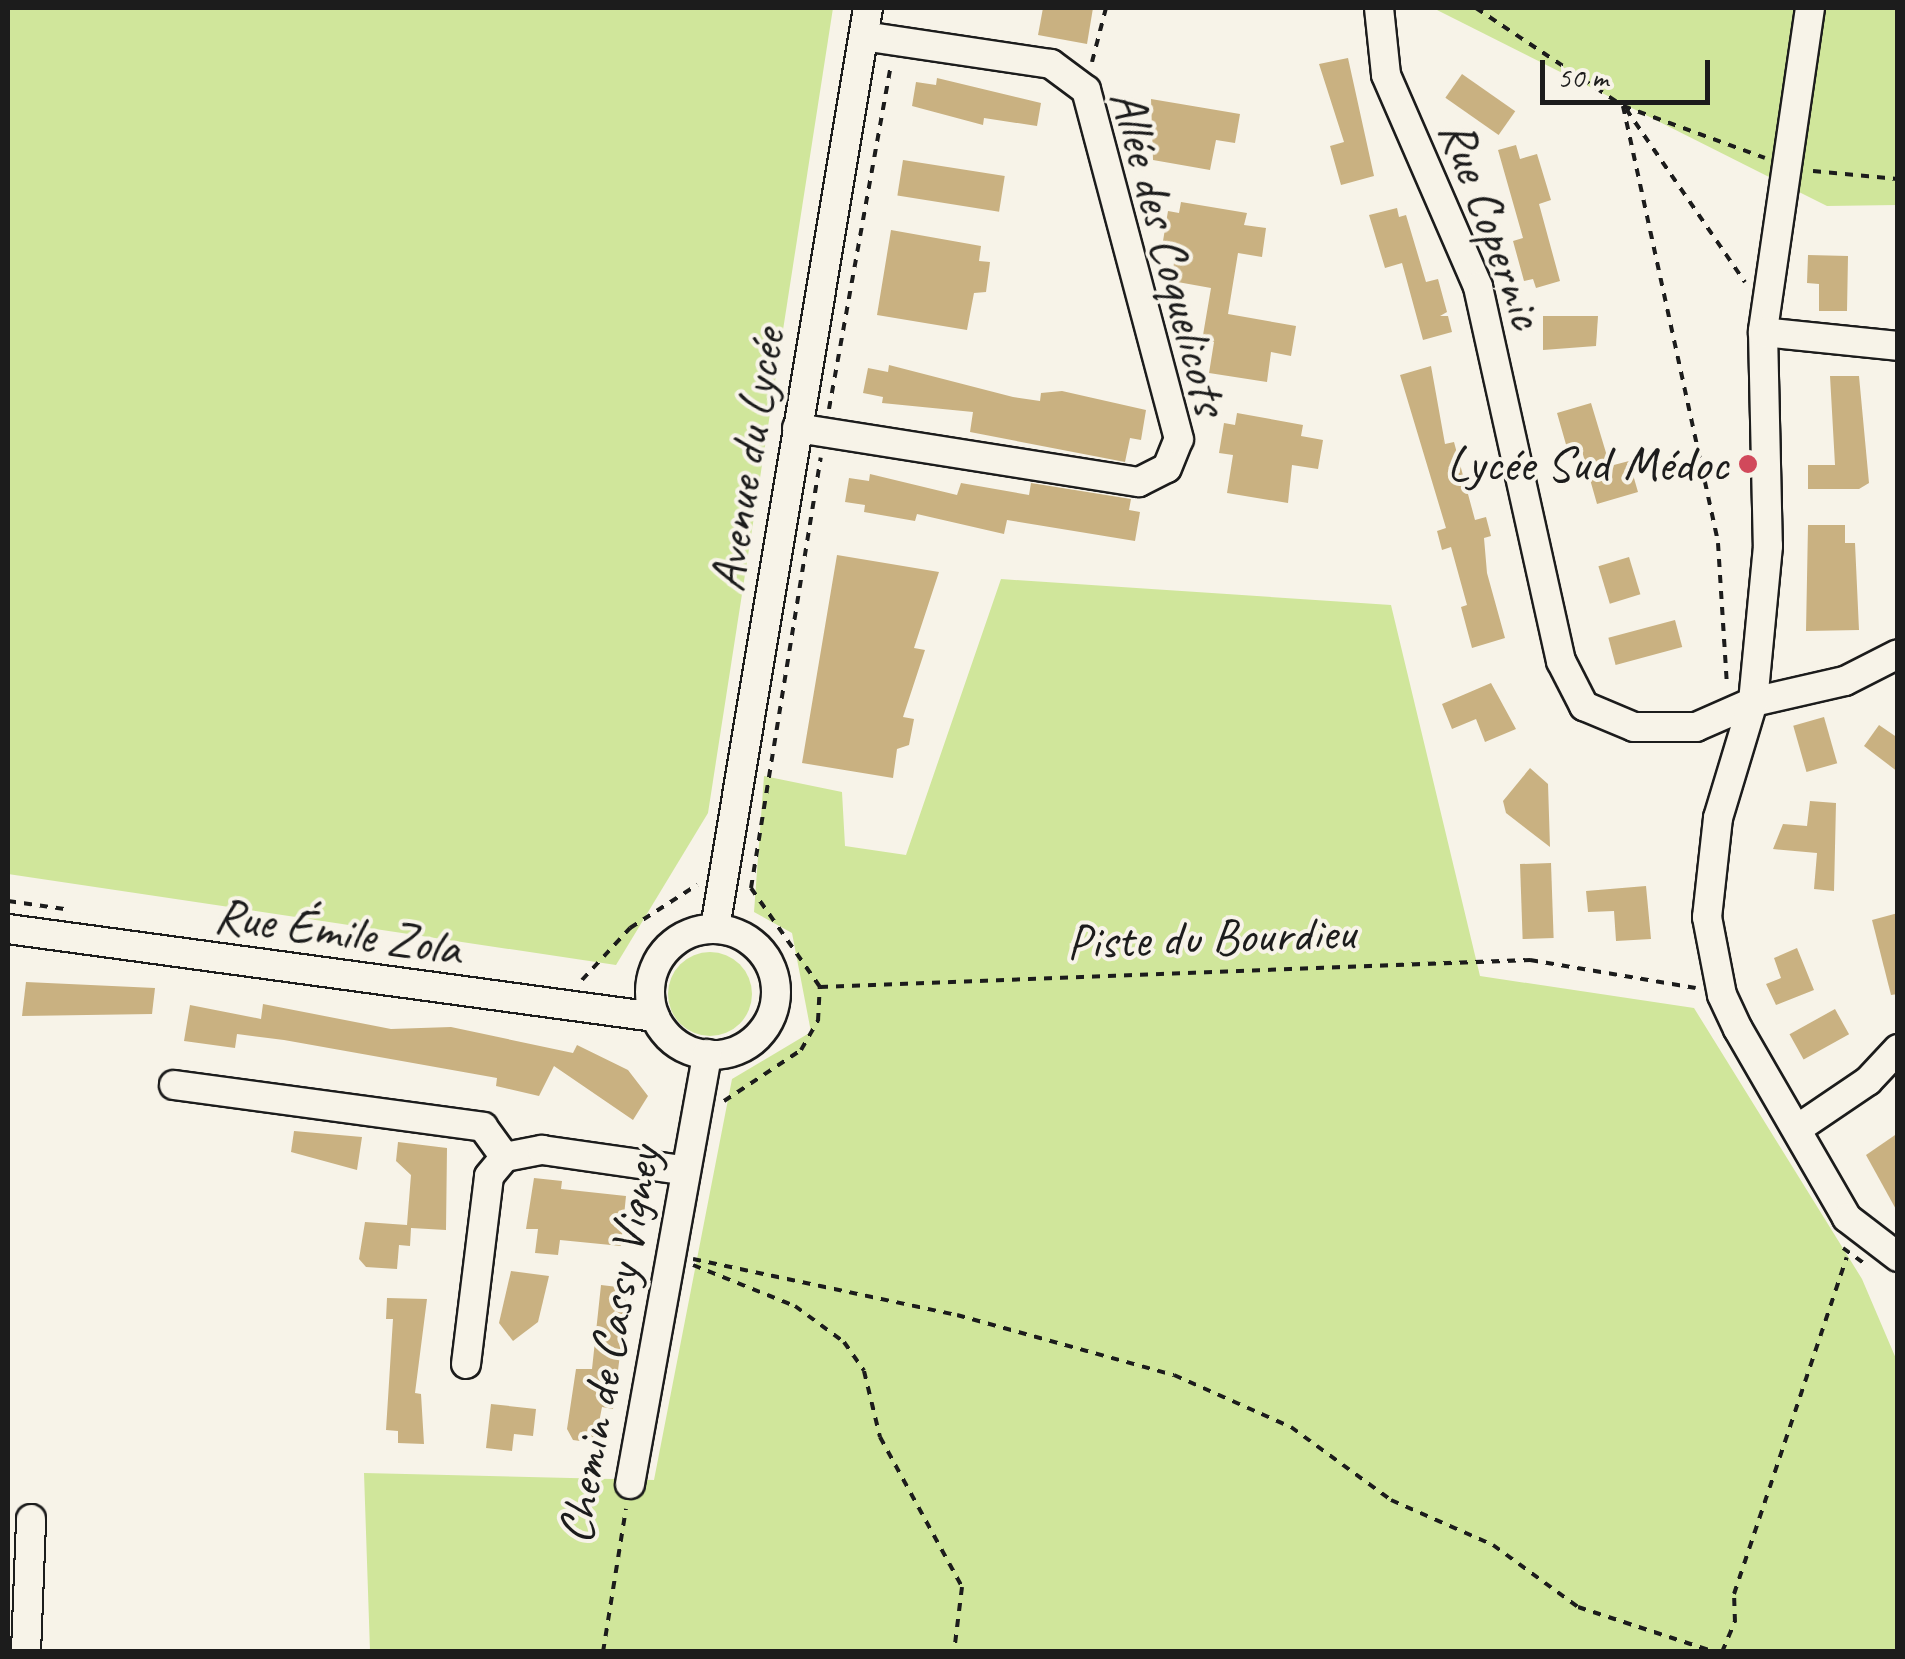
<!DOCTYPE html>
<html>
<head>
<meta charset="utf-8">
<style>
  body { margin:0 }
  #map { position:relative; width:1905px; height:1659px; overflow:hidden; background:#f7f3e8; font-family:Caveat,sans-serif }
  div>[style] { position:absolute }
  .green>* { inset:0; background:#d0e69b }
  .round { border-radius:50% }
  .building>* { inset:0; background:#c9b181; transform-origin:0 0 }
  .path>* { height:4px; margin-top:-2px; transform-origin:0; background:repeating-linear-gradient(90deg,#1c1c1c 0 8px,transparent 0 16px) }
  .roads { filter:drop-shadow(2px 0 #1c1c1c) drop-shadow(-2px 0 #1c1c1c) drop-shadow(0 2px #1c1c1c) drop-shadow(0 -2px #1c1c1c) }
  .minor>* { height:28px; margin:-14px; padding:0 14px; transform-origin:14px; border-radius:14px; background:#f7f3e8 }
  .minor>.ring { margin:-14px; padding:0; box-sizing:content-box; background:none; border:28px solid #f7f3e8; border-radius:50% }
  .dots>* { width:28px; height:28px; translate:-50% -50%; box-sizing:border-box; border:5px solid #f7f3e8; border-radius:50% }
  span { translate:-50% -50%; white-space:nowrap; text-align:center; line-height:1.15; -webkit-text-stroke:8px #f7f3e8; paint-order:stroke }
  .street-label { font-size:50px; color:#1c1c1c }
  .poi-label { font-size:50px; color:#1c1c1c }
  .right { translate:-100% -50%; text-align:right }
  .frame { position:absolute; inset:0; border:10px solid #1c1c1c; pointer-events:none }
  .scale { position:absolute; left:1540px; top:60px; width:170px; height:45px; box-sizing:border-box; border:5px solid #1c1c1c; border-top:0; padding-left:12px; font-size:30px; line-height:35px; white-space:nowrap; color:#1c1c1c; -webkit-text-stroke:8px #f7f3e8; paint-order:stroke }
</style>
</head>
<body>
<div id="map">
  <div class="green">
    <i style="clip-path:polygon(8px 8px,833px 8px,708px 813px,616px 965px,8px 874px)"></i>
    <i style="clip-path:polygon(1433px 8px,1897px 8px,1897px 205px,1827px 206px)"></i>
    <i style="clip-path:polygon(1001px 579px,1391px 605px,1480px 976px,1694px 1008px,1862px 1279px,1897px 1361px,1897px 1651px,370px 1651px,364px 1473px,654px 1480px,732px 1079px,811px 1032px,792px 933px,754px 912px,764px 776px,842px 792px,845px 846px,906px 855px)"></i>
    <i class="round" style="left:668px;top:952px;width:84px;height:84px"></i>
  </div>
  <div class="building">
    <i style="clip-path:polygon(1043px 8px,1093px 8px,1087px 44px,1038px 35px)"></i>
    <i style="clip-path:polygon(1348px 58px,1374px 176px,1341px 185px,1330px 146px,1344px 142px,1319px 64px)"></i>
    <i style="left:1462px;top:74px;width:65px;height:29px;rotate:35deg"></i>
    <i style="clip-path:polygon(937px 78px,1041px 103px,1037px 126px,984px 118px,983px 125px,912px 106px,916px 82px,936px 85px)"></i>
    <i style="clip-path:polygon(1151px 99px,1240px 114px,1235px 143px,1216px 140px,1210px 170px,1153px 160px)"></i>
    <i style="clip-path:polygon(1516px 145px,1520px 159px,1537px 154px,1551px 200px,1539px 204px,1560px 281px,1536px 288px,1533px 279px,1524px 281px,1513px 241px,1523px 238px,1498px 150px)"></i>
    <i style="left:903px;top:160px;width:103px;height:36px;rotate:9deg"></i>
    <i style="clip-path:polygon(1181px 202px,1247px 213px,1244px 225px,1266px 228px,1262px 257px,1238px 253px,1228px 314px,1296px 326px,1291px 356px,1271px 352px,1267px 382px,1209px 373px,1214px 342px,1202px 341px,1211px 288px,1172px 281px,1176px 243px,1163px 241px,1168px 211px,1179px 213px)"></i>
    <i style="clip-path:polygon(1397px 208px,1399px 217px,1406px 215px,1426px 282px,1438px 279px,1447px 312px,1440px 316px,1448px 316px,1452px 332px,1423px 340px,1402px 263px,1385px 268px,1369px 215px)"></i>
    <i style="clip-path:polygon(891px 230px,981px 246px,979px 261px,990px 262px,986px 292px,974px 293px,967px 330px,877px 315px)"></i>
    <i style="clip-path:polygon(1808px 255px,1848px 256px,1847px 311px,1819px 311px,1819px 284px,1807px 283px)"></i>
    <i style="clip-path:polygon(1543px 316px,1598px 316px,1596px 346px,1543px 350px)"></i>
    <i style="clip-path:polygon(889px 365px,1013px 397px,1040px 401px,1041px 393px,1062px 391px,1146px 410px,1141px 440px,1130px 438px,1125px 462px,970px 432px,973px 412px,882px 403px,883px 397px,863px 393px,868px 368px,888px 372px)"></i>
    <i style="clip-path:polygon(1431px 366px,1445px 444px,1454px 442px,1475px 520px,1486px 517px,1491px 536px,1484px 538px,1487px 573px,1505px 638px,1472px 648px,1461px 607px,1467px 605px,1451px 547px,1442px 550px,1437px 531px,1446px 528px,1400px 375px)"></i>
    <i style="clip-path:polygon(1830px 376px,1859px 376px,1869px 483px,1859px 489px,1808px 489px,1808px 465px,1835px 465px)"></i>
    <i style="clip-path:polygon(1591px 403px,1610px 466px,1629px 461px,1638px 492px,1597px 504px,1580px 444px,1567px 448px,1557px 413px)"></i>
    <i style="clip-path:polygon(1237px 413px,1303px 425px,1301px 436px,1323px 440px,1318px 469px,1292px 465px,1288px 503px,1227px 493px,1233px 455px,1219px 453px,1224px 423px,1235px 425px)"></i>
    <i style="clip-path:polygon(870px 474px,957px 495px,961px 483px,1029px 495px,1031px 483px,1131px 499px,1129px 510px,1140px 512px,1135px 541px,1007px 520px,1004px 534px,917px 514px,915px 521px,864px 512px,865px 505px,845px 502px,849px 478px,869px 481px)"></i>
    <i style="clip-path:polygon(1808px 525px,1845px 525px,1845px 543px,1855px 543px,1859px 630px,1806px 631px)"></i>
    <i style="clip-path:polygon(837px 555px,939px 572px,914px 648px,925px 650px,903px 717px,914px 719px,909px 745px,897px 749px,893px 778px,802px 763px)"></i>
    <i style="left:1629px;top:557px;width:39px;height:32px;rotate:73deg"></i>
    <i style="left:1675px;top:620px;width:28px;height:69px;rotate:75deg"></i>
    <i style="clip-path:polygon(1491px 683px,1516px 729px,1485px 742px,1476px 719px,1452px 729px,1442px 704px)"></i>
    <i style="left:1824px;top:717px;width:48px;height:32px;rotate:74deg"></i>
    <i style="clip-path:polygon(1879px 725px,1898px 738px,1898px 772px,1864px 746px)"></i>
    <i style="clip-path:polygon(1530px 768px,1548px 784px,1550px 847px,1506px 813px,1503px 801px)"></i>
    <i style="clip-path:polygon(1810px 801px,1836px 803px,1834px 891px,1814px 889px,1817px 853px,1773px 849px,1783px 824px,1807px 826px)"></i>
    <i style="left:1551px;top:863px;width:75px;height:31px;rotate:88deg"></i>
    <i style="clip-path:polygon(1646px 886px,1651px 939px,1616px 941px,1614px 911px,1588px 912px,1586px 891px)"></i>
    <i style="clip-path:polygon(1898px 913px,1898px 994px,1891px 995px,1872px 920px)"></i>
    <i style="clip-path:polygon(1797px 948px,1814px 990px,1776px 1005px,1766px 984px,1781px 978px,1774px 958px)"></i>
    <i style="clip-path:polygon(26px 982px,155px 988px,152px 1014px,22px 1016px)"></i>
    <i style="clip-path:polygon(263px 1004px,391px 1029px,451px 1027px,573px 1053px,577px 1045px,628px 1070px,648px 1096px,633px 1120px,554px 1066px,539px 1096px,496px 1086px,497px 1078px,284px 1040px,237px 1034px,235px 1048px,184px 1041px,190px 1005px,261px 1019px)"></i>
    <i style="left:1835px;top:1009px;width:29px;height:52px;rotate:61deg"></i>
    <i style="clip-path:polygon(294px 1131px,362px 1137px,357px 1170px,291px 1152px)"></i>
    <i style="clip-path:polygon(1898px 1133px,1898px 1213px,1866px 1155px)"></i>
    <i style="clip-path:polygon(398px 1142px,447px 1148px,446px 1230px,411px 1228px,410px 1246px,399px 1245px,397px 1269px,366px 1267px,359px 1259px,365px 1222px,407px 1225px,411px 1175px,396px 1161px)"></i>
    <i style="clip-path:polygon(534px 1178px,562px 1181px,561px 1189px,626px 1196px,621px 1246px,560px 1240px,558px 1255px,535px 1253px,538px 1229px,526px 1229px)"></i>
    <i style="clip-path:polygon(511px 1271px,549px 1276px,538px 1322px,513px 1341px,499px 1323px)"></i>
    <i style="clip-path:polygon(601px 1285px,626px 1288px,626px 1308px,613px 1409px,602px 1407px,595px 1443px,573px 1440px,567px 1429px,576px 1369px,592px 1369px)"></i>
    <i style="clip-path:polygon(387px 1298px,427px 1299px,415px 1393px,421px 1394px,424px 1444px,398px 1443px,398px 1431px,386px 1430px,393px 1319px,386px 1319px)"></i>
    <i style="clip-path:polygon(491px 1404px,536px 1409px,533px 1436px,514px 1434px,512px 1451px,486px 1448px)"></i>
  </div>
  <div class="path">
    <i style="left:1476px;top:8px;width:177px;rotate:33.7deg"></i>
    <i style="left:1623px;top:106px;width:151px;rotate:20.1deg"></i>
    <i style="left:1092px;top:62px;width:56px;rotate:-75.5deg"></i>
    <i style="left:1623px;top:106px;width:447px;rotate:77.7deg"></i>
    <i style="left:1718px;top:543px;width:144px;rotate:86.4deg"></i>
    <i style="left:1626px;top:109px;width:210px;rotate:55.5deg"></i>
    <i style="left:1813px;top:171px;width:85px;rotate:5.4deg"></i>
    <i style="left:829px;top:409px;width:351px;rotate:-79.8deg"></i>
    <i style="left:751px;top:888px;width:121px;rotate:55.1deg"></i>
    <i style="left:820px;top:987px;width:711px;rotate:-2.18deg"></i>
    <i style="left:1530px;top:960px;width:168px;rotate:9.6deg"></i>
    <i style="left:751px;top:888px;width:436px;rotate:-80.8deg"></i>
    <i style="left:8px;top:901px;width:57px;rotate:8.1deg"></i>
    <i style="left:582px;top:980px;width:71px;rotate:-47.3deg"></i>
    <i style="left:630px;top:928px;width:80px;rotate:-32.7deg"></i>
    <i style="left:724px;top:1101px;width:92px;rotate:-33.5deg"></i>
    <i style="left:801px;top:1050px;width:34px;rotate:-60deg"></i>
    <i style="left:818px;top:1021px;width:34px;rotate:-87deg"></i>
    <i style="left:1843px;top:1248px;width:29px;rotate:36deg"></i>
    <i style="left:693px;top:1259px;width:270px;rotate:12deg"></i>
    <i style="left:957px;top:1315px;width:225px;rotate:15.5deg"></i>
    <i style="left:1174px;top:1375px;width:128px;rotate:24deg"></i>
    <i style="left:1291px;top:1427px;width:124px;rotate:36.1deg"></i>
    <i style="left:1391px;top:1500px;width:111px;rotate:23.8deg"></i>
    <i style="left:1493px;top:1545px;width:105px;rotate:36.1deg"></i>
    <i style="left:1578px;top:1607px;width:144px;rotate:18.2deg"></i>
    <i style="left:693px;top:1265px;width:110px;rotate:21.9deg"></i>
    <i style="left:795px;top:1306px;width:61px;rotate:36.3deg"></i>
    <i style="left:844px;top:1342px;width:35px;rotate:55deg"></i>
    <i style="left:864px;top:1371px;width:68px;rotate:76.4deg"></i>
    <i style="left:880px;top:1437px;width:171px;rotate:61.3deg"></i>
    <i style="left:962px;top:1587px;width:65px;rotate:97deg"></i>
    <i style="left:603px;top:1652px;width:145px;rotate:-80.9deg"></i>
    <i style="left:1722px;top:1652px;width:33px;rotate:-67deg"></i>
    <i style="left:1735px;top:1622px;width:28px;rotate:-92deg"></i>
    <i style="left:1734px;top:1594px;width:355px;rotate:-71.5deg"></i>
  </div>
  <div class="roads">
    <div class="minor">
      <i style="left:1379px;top:8px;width:67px;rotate:84deg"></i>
      <i style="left:1386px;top:75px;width:231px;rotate:66.5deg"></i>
      <i style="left:1478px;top:287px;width:383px;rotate:77.5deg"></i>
      <i style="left:1561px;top:661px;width:51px;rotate:62.9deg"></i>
      <i style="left:1584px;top:706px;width:54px;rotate:22.8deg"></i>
      <i style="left:1634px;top:727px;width:62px"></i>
      <i style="left:1696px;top:727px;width:62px;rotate:-23.7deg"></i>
      <i style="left:1753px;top:702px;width:94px;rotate:-12.9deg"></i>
      <i style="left:1845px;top:681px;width:59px;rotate:-27deg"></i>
      <i style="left:1810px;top:8px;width:327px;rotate:98.3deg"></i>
      <i style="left:1763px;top:332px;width:214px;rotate:88.7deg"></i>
      <i style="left:1768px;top:546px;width:157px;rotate:95.5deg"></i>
      <i style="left:1753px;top:702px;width:121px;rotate:106.8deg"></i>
      <i style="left:1718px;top:818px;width:100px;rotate:96.3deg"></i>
      <i style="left:1707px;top:917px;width:79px;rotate:79.1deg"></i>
      <i style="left:1722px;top:995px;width:38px;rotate:65deg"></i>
      <i style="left:1738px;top:1029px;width:218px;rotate:60deg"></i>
      <i style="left:1847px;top:1218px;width:64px;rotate:37.4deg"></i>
      <i style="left:1763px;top:332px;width:136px;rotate:5.9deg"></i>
      <i style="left:797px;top:428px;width:346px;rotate:9deg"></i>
      <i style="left:1139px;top:482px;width:31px;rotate:-27deg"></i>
      <i style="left:1167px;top:468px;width:31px;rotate:-68deg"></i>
      <i style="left:1179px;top:439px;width:361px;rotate:-104.9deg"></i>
      <i style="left:1086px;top:90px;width:44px;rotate:-143.4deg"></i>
      <i style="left:1051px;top:64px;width:189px;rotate:-171.5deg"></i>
      <i style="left:715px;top:928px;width:933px;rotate:-80.56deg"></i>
      <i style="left:8px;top:929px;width:653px;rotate:7.75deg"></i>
      <i class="ring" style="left:650px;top:929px;width:98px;height:98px"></i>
      <i style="left:174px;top:1085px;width:312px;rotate:7.7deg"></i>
      <i style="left:483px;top:1127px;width:37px;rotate:54deg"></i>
      <i style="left:1800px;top:1127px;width:82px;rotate:-34.1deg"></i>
      <i style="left:1868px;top:1081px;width:44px;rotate:-46.8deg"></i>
      <i style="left:466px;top:1364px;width:189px;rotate:-83deg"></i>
      <i style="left:489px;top:1176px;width:25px;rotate:-50deg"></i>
      <i style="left:505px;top:1157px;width:38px;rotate:-11deg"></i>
      <i style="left:542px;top:1150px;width:140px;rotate:8.2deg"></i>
      <i style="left:630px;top:1484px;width:437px;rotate:-79.8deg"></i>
      <i style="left:26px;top:1652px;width:133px;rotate:-87.8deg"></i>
    </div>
  </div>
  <div class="dots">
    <i style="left:1748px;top:464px;background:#d1495b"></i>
  </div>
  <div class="street-label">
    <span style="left:1492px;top:224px;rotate:70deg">Rue Copernic</span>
    <span style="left:1169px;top:252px;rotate:75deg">Allée des Coquelicots</span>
    <span style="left:747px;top:460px;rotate:-81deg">Avenue du Lycée</span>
    <span style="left:338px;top:931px;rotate:8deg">Rue Émile Zola</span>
    <span style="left:1211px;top:937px;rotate:-2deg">Piste du Bourdieu</span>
    <span style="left:609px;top:1345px;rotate:-80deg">Chemin de Cassy Vigney</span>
  </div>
  <div class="poi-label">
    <span class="right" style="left:1728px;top:464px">Lycée Sud Médoc</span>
  </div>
  <div class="frame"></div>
  <div class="scale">50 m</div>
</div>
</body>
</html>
